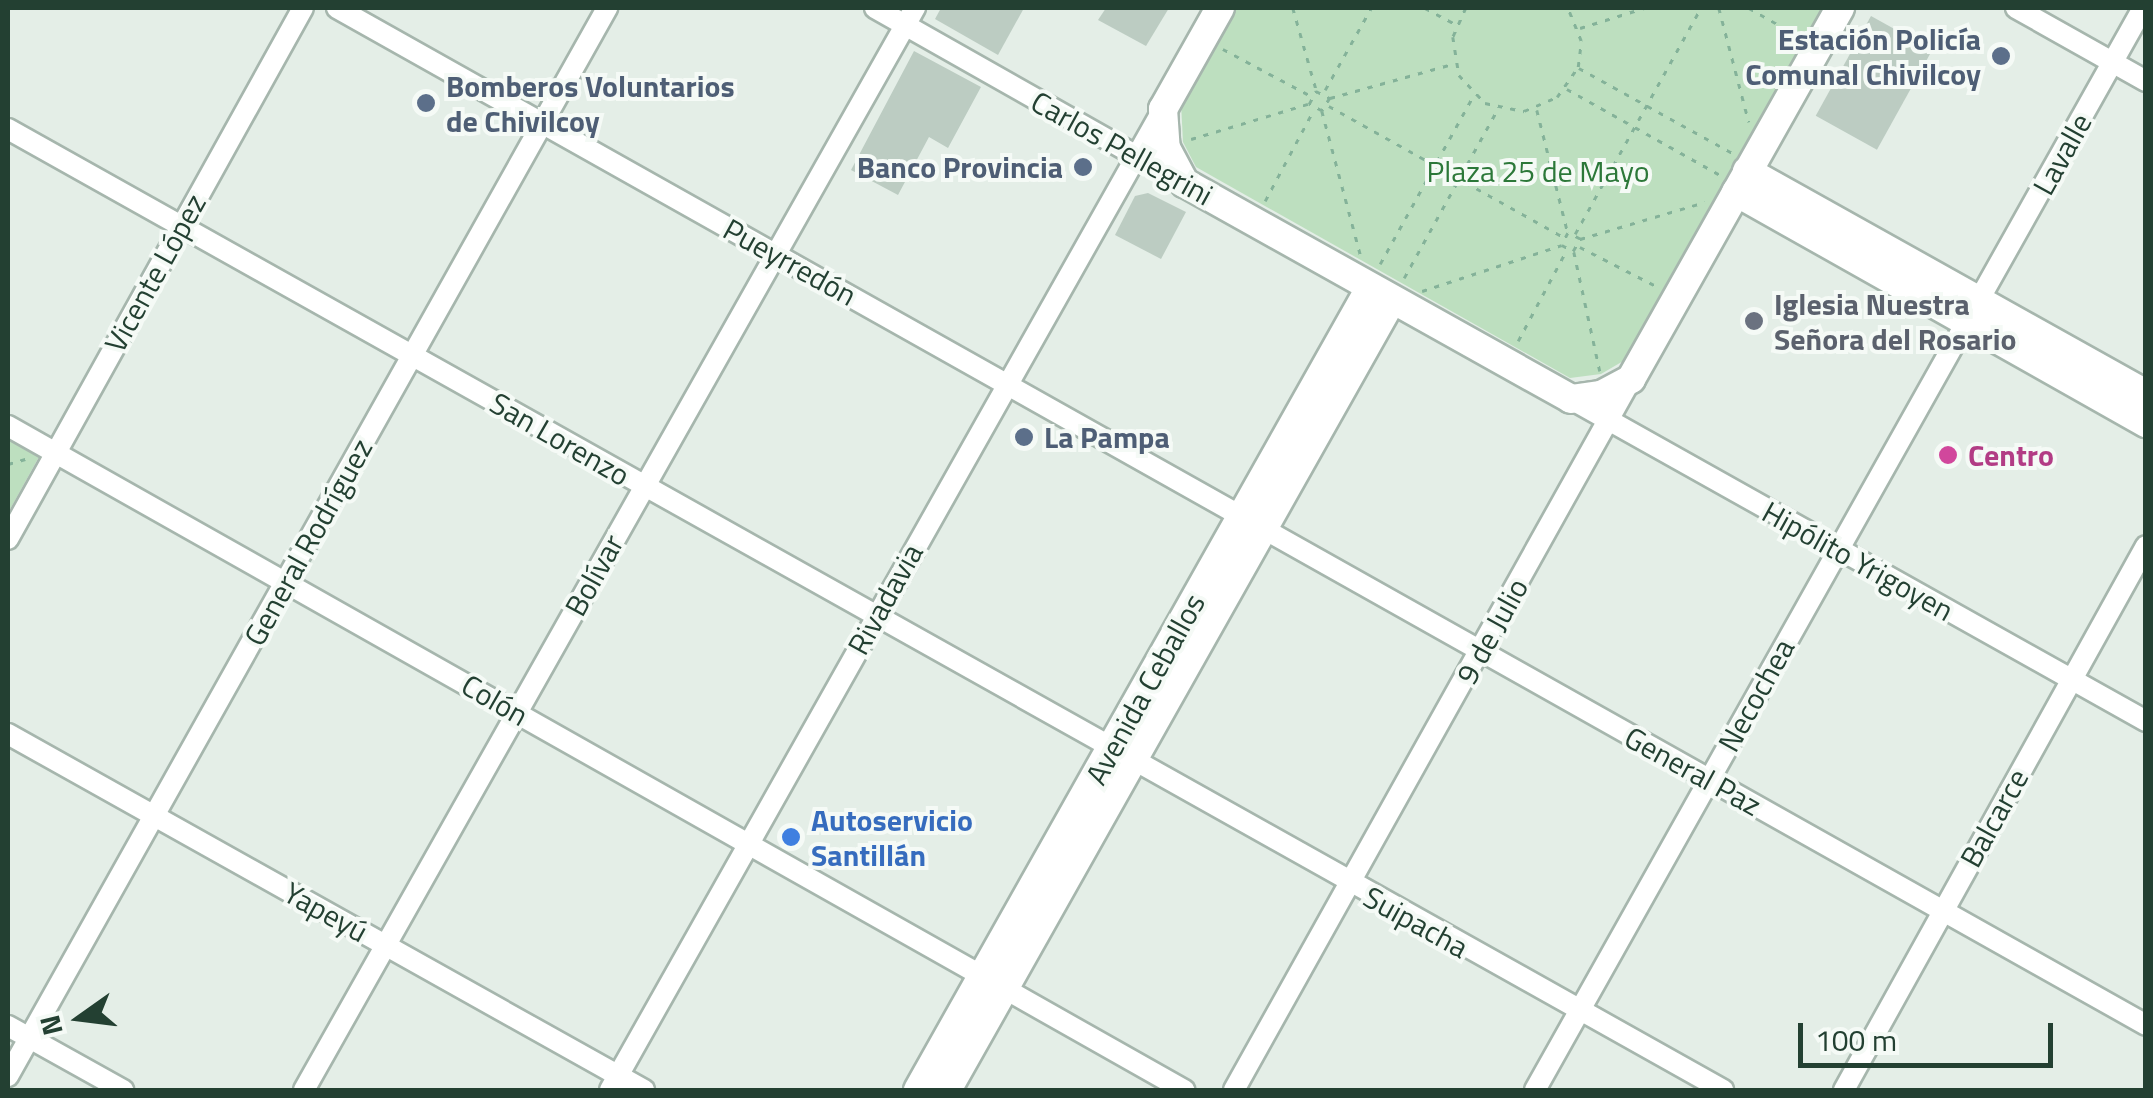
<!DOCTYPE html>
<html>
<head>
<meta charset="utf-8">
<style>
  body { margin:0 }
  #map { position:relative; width:2153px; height:1098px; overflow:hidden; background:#e4eee7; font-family:"Titillium Web",sans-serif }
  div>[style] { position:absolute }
  .green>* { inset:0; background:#bddfbf }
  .building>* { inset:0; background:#bcccc2; transform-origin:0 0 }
  .path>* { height:2.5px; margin-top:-1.25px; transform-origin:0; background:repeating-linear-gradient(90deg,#84b299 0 5px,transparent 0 13px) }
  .roads { filter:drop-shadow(2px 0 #a6b6ad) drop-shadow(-2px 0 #a6b6ad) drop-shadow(0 2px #a6b6ad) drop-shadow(0 -2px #a6b6ad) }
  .street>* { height:20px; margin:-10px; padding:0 10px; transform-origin:10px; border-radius:10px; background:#fff }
  .secondary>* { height:28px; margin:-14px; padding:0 14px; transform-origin:14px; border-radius:14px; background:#fff }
  .dots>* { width:28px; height:28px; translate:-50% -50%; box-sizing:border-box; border:5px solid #f5faf6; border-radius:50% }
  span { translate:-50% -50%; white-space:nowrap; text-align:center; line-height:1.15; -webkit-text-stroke:8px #f5faf6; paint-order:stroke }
  .service-label { font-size:30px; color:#4e5e75; font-weight:700 }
  .right { translate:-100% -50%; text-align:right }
  .left { translate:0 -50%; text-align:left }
  .street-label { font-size:30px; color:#234032 }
  .park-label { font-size:30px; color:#2c7839 }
  .worship-label { font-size:30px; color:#5b616d; font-weight:700 }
  .hotel-label { font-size:30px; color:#b23c85; font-weight:700 }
  .shop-label { font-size:30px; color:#366cbe; font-weight:700 }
  .frame { position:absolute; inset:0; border:10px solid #234032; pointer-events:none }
  .north { position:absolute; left:30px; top:968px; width:100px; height:100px; -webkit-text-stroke:8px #f5faf6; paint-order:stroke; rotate:256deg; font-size:28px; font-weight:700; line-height:40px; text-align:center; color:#234032 }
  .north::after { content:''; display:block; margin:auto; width:35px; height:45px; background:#234032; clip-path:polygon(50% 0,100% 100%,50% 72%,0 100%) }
  .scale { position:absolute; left:1798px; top:1023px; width:255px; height:45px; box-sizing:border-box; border:5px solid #234032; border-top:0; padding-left:12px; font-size:30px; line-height:35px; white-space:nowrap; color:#234032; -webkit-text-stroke:8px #f5faf6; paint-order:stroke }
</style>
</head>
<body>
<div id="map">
  <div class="green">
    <i style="clip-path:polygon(1234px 8px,1823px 8px,1625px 360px,1601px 374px,1570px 378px,1196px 167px,1183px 142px,1181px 103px)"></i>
    <i style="clip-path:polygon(8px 437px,40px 455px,8px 513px)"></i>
  </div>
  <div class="building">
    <i style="clip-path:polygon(941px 8px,1024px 8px,998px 55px,935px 19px)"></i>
    <i style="clip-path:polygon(1106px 8px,1169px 8px,1146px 46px,1098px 20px)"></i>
    <i style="left:1871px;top:16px;width:70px;height:114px;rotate:29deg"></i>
    <i style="clip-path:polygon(914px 51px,981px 87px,948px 148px,929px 137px,898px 195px,851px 170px)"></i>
    <i style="clip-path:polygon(1148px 193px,1186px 212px,1161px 259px,1115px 235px,1135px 196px)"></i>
  </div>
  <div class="path">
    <i style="left:1293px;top:8px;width:84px;rotate:74.1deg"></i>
    <i style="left:1425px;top:8px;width:34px;rotate:28deg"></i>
    <i style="left:1466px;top:8px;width:32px;rotate:114deg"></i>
    <i style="left:1453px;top:37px;width:38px;rotate:81deg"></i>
    <i style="left:1459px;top:75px;width:38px;rotate:47deg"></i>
    <i style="left:1485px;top:103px;width:40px;rotate:12deg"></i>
    <i style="left:1524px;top:111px;width:36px;rotate:-23deg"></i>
    <i style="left:1557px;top:97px;width:37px;rotate:-55deg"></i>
    <i style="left:1578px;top:67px;width:26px;rotate:-83deg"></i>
    <i style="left:1581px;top:41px;width:35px;rotate:-112deg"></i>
    <i style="left:1719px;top:8px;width:118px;rotate:75.3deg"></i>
    <i style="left:1749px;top:8px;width:59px;rotate:29.6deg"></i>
    <i style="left:1580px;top:28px;width:67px;rotate:-17.4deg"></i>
    <i style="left:1223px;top:49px;width:98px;rotate:28.1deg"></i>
    <i style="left:1579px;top:68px;width:177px;rotate:29deg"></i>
    <i style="left:1567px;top:89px;width:178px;rotate:29.3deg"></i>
    <i style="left:1325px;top:90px;width:94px;rotate:-60.7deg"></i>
    <i style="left:1330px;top:98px;width:15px;rotate:122deg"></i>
    <i style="left:1322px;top:111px;width:15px;rotate:-152deg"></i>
    <i style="left:1309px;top:104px;width:15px;rotate:-62deg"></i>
    <i style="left:1316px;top:91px;width:16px;rotate:27deg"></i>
    <i style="left:1330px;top:98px;width:128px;rotate:-15.5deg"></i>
    <i style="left:1329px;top:106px;width:268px;rotate:29.2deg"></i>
    <i style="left:1537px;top:110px;width:127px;rotate:75.9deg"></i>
    <i style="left:1322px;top:111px;width:151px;rotate:75deg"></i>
    <i style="left:1191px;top:139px;width:122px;rotate:-16.7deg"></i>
    <i style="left:1265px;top:201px;width:102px;rotate:-61.9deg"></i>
    <i style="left:1575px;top:234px;width:259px;rotate:-60.9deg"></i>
    <i style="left:1580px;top:239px;width:13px;rotate:-153deg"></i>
    <i style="left:1568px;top:233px;width:13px;rotate:117deg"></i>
    <i style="left:1562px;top:245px;width:13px;rotate:29deg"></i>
    <i style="left:1573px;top:251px;width:14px;rotate:-60deg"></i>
    <i style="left:1580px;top:239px;width:130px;rotate:-16.5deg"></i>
    <i style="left:1580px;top:247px;width:88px;rotate:27.1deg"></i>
    <i style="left:1574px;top:252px;width:122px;rotate:77.7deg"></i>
    <i style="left:1380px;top:264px;width:192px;rotate:-61deg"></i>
    <i style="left:1404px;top:278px;width:192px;rotate:-61deg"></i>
    <i style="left:1422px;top:291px;width:147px;rotate:-18.2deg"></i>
    <i style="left:1518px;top:341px;width:102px;rotate:-61.9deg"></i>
    <i style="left:8px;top:464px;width:18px;rotate:-16deg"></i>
  </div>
  <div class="roads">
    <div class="street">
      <i style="left:337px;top:8px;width:2075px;rotate:29.34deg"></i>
      <i style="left:875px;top:8px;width:354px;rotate:29.5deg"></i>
      <i style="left:2016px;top:8px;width:149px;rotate:29.3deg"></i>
      <i style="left:8px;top:129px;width:1966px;rotate:29.26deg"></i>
      <i style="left:1571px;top:399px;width:659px;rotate:29.25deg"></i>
      <i style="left:8px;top:426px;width:1351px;rotate:29.45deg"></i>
      <i style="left:8px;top:539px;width:607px;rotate:-60.95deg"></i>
      <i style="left:8px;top:734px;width:729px;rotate:29.24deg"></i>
      <i style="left:8px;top:1026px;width:132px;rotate:29.1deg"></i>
      <i style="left:8px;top:1076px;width:1225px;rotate:-60.71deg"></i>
      <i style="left:304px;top:1090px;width:1243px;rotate:-60.55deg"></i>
      <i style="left:610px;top:1090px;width:1124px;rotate:-60.58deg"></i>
      <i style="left:1234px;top:1090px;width:814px;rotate:-60.82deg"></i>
      <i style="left:1535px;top:1090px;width:1241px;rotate:-60.67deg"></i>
      <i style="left:1844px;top:1090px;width:622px;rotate:-60.96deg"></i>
    </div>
    <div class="secondary">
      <i style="left:1220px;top:8px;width:116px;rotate:119.4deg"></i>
      <i style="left:1163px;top:109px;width:39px;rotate:86deg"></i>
      <i style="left:1166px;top:148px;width:40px;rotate:62deg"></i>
      <i style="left:1185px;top:183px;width:442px;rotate:29.2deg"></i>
      <i style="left:1571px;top:399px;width:30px;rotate:-8deg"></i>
      <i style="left:1601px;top:395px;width:34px;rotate:-28deg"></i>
      <i style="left:1631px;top:379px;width:426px;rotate:-60.6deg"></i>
      <i style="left:1747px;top:171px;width:457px;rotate:29.2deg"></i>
      <i style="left:1736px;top:192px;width:471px;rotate:29.4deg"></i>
      <i style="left:918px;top:1090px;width:921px;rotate:-60.59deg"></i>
      <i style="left:947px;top:1090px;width:907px;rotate:-60.61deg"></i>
    </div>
  </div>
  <div class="dots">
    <i style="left:2001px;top:56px;background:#5c6f8a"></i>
    <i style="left:426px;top:103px;background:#5c6f8a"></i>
    <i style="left:1083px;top:167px;background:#5c6f8a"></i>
    <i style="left:1754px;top:321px;background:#6b7280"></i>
    <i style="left:1024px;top:437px;background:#5c6f8a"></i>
    <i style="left:1948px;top:455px;background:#d1479c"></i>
    <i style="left:791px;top:837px;background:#3f7fe0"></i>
  </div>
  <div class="service-label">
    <span class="right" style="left:1981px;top:56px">Estación Policía<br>Comunal Chivilcoy</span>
    <span class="left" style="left:446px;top:103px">Bomberos Voluntarios<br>de Chivilcoy</span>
    <span class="right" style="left:1063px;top:167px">Banco Provincia</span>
    <span class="left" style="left:1044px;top:437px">La Pampa</span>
  </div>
  <div class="street-label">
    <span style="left:1122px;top:148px;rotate:29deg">Carlos Pellegrini</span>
    <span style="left:2062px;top:154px;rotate:-61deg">Lavalle</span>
    <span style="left:790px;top:262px;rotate:29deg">Pueyrredón</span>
    <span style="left:155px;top:273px;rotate:-61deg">Vicente López</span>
    <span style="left:560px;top:439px;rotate:30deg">San Lorenzo</span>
    <span style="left:308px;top:542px;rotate:-61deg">General Rodríguez</span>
    <span style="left:1858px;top:561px;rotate:29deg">Hipólito Yrigoyen</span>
    <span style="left:594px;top:575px;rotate:-61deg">Bolívar</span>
    <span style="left:885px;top:599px;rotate:-61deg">Rivadavia</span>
    <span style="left:1492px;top:631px;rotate:-61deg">9 de Julio</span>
    <span style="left:1145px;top:689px;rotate:-61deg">Avenida Ceballos</span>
    <span style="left:1756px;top:695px;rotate:-61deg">Necochea</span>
    <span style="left:495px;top:700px;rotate:30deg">Colón</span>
    <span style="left:1693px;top:771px;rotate:29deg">General Paz</span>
    <span style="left:1994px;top:818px;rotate:-61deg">Balcarce</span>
    <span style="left:326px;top:912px;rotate:29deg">Yapeyú</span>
    <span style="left:1416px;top:922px;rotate:29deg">Suipacha</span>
  </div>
  <div class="park-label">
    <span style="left:1538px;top:171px">Plaza 25 de Mayo</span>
  </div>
  <div class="worship-label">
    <span class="left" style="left:1774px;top:321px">Iglesia Nuestra<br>Señora del Rosario</span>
  </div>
  <div class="hotel-label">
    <span class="left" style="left:1968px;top:455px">Centro</span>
  </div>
  <div class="shop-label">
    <span class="left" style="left:811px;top:837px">Autoservicio<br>Santillán</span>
  </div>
  <div class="frame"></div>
  <div class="north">N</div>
  <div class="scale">100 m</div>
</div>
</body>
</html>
